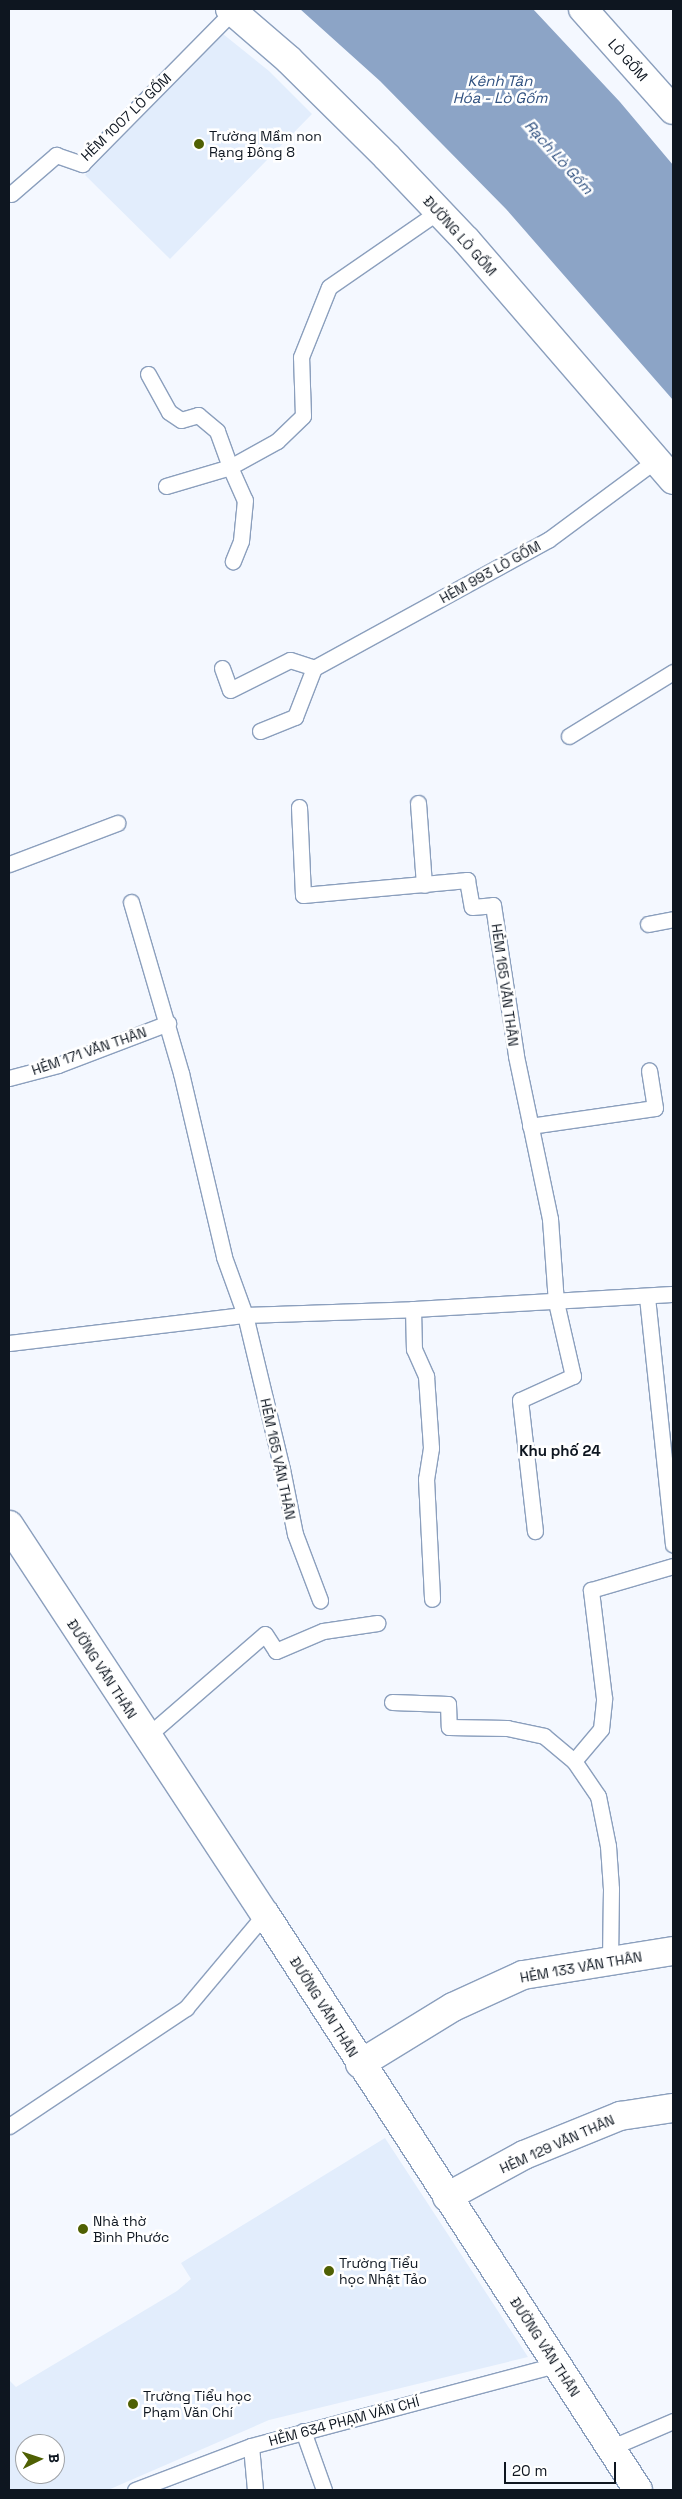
<!DOCTYPE html>
<html>
<head>
<meta charset="utf-8">
<style>
  body { margin:0 }
  #map { position:relative; width:682px; height:2499px; overflow:hidden; background:#f4f8ff; font-family:"Space Grotesk",sans-serif }
  div>[style] { position:absolute }
  .built>* { inset:0; background:#e2edfc }
  .water>* { inset:0; background:#8ca4c6 }
  .roads { filter:drop-shadow(1px 0 #8b9fbd) drop-shadow(-1px 0 #8b9fbd) drop-shadow(0 1px #8b9fbd) drop-shadow(0 -1px #8b9fbd) }
  .service>* { height:15px; margin:-7.5px; padding:0 7.5px; transform-origin:7.5px; border-radius:7.5px; background:#fff }
  .minor>* { height:28px; margin:-14px; padding:0 14px; transform-origin:14px; border-radius:14px; background:#fff }
  .tertiary>* { height:28px; margin:-14px; padding:0 14px; transform-origin:14px; border-radius:14px; background:#fff }
  .dots>* { width:14px; height:14px; translate:-50% -50%; box-sizing:border-box; border:2px solid #fff; border-radius:50% }
  span { translate:-50% -50%; white-space:nowrap; text-align:center; line-height:1.15; -webkit-text-stroke:5px #fff; paint-order:stroke }
  .street-label { font-size:14px; color:#0e1620 }
  .poi-label { font-size:14px; color:#0e1620 }
  .left { translate:0 -50%; text-align:left }
  .water-label { font-size:15px; color:#305180; font-style:italic }
  .neighbourhood-label { font-size:15px; color:#0e1620; font-weight:700 }
  .frame { position:absolute; inset:0; border:10px solid #0e1620; pointer-events:none }
  .north { position:absolute; left:15px; top:2434px; width:50px; height:50px; box-sizing:border-box; background:#fff; border:1px solid #9fa2a6; border-radius:50%; rotate:86deg; font-size:14px; font-weight:700; line-height:20px; text-align:center; color:#0e1620 }
  .north::after { content:''; display:block; margin:auto; width:18px; height:22px; background:#4f6003; clip-path:polygon(50% 0,100% 100%,50% 72%,0 100%) }
  .scale { position:absolute; left:504px; top:2462px; width:112px; height:22px; box-sizing:border-box; border:2px solid #0e1620; border-top:0; padding-left:6px; font-size:15px; line-height:18px; white-space:nowrap; color:#0e1620; -webkit-text-stroke:4px #fff; paint-order:stroke }
</style>
</head>
<body>
<div id="map">
  <div class="built">
    <i style="clip-path:polygon(223px 34px,269px 71px,312px 114px,170px 259px,85px 175px)"></i>
    <i style="clip-path:polygon(evenodd,385px 2138px,528px 2357px,269px 2420px,108px 2490px,9px 2490px,9px 2380px,16px 2387px,177px 2291px,191px 2279px,181px 2263px,385px 2138px,25px 2444px,55px 2444px,55px 2474px,25px 2474px,25px 2444px)"></i>
  </div>
  <div class="water">
    <i style="clip-path:polygon(300px 9px,533px 9px,620px 102px,673px 165px,673px 400px,506px 209px,380px 81px)"></i>
  </div>
  <div class="roads">
    <div class="service">
      <i style="left:11px;top:194px;width:60px;rotate:-40.9deg"></i>
      <i style="left:56px;top:155px;width:28px;rotate:19deg"></i>
      <i style="left:82px;top:164px;width:215px;rotate:-45.4deg"></i>
      <i style="left:148px;top:374px;width:43px;rotate:61.1deg"></i>
      <i style="left:169px;top:412px;width:14px;rotate:34deg"></i>
      <i style="left:181px;top:420px;width:18px;rotate:-16deg"></i>
      <i style="left:198px;top:415px;width:25px;rotate:40deg"></i>
      <i style="left:217px;top:431px;width:38px;rotate:70deg"></i>
      <i style="left:230px;top:467px;width:36px;rotate:66deg"></i>
      <i style="left:245px;top:500px;width:41px;rotate:95.6deg"></i>
      <i style="left:241px;top:541px;width:22px;rotate:112deg"></i>
      <i style="left:166px;top:486px;width:67px;rotate:-16.5deg"></i>
      <i style="left:230px;top:467px;width:54px;rotate:-29deg"></i>
      <i style="left:277px;top:441px;width:36px;rotate:-44deg"></i>
      <i style="left:303px;top:416px;width:59px;rotate:-91.9deg"></i>
      <i style="left:301px;top:357px;width:75px;rotate:-68.2deg"></i>
      <i style="left:329px;top:287px;width:134px;rotate:-34.6deg"></i>
      <i style="left:222px;top:668px;width:23px;rotate:70deg"></i>
      <i style="left:230px;top:690px;width:67px;rotate:-26.6deg"></i>
      <i style="left:290px;top:660px;width:25px;rotate:18deg"></i>
      <i style="left:314px;top:668px;width:267px;rotate:-28.7deg"></i>
      <i style="left:548px;top:540px;width:134px;rotate:-36.5deg"></i>
      <i style="left:260px;top:731px;width:38px;rotate:-22deg"></i>
      <i style="left:295px;top:717px;width:53px;rotate:-68.8deg"></i>
      <i style="left:569px;top:736px;width:122px;rotate:-31.6deg"></i>
      <i style="left:418px;top:803px;width:82px;rotate:85.8deg"></i>
      <i style="left:299px;top:807px;width:88px;rotate:87.4deg"></i>
      <i style="left:303px;top:895px;width:165px;rotate:-5.2deg"></i>
      <i style="left:467px;top:880px;width:27px;rotate:80deg"></i>
      <i style="left:472px;top:907px;width:21px;rotate:-5deg"></i>
      <i style="left:493px;top:905px;width:153px;rotate:81.3deg"></i>
      <i style="left:516px;top:1056px;width:167px;rotate:78.2deg"></i>
      <i style="left:550px;top:1219px;width:83px;rotate:85.9deg"></i>
      <i style="left:556px;top:1302px;width:76px;rotate:77.1deg"></i>
      <i style="left:573px;top:1376px;width:58px;rotate:155.6deg"></i>
      <i style="left:520px;top:1400px;width:132px;rotate:83.5deg"></i>
      <i style="left:9px;top:864px;width:116px;rotate:-20.8deg"></i>
      <i style="left:131px;top:902px;width:178px;rotate:73.7deg"></i>
      <i style="left:181px;top:1073px;width:189px;rotate:76.8deg"></i>
      <i style="left:224px;top:1257px;width:62px;rotate:70.1deg"></i>
      <i style="left:245px;top:1315px;width:158px;rotate:76.5deg"></i>
      <i style="left:282px;top:1469px;width:66px;rotate:78.7deg"></i>
      <i style="left:295px;top:1534px;width:71px;rotate:69.3deg"></i>
      <i style="left:648px;top:924px;width:25px;rotate:-11deg"></i>
      <i style="left:9px;top:1078px;width:51px;rotate:-14.9deg"></i>
      <i style="left:58px;top:1065px;width:118px;rotate:-20.9deg"></i>
      <i style="left:530px;top:1126px;width:126px;rotate:-8.2deg"></i>
      <i style="left:655px;top:1108px;width:38px;rotate:-99deg"></i>
      <i style="left:647px;top:1297px;width:249px;rotate:84deg"></i>
      <i style="left:413px;top:1309px;width:40px;rotate:88.6deg"></i>
      <i style="left:414px;top:1349px;width:30px;rotate:66deg"></i>
      <i style="left:426px;top:1376px;width:72px;rotate:86deg"></i>
      <i style="left:431px;top:1448px;width:31px;rotate:99deg"></i>
      <i style="left:426px;top:1479px;width:120px;rotate:87.1deg"></i>
      <i style="left:9px;top:1343px;width:238px;rotate:-6.8deg"></i>
      <i style="left:245px;top:1315px;width:168px;rotate:-2deg"></i>
      <i style="left:413px;top:1309px;width:260px;rotate:-3.3deg"></i>
      <i style="left:392px;top:1702px;width:56px;rotate:2deg"></i>
      <i style="left:448px;top:1704px;width:23px;rotate:88deg"></i>
      <i style="left:449px;top:1727px;width:58px;rotate:1deg"></i>
      <i style="left:507px;top:1728px;width:38px;rotate:12deg"></i>
      <i style="left:544px;top:1736px;width:39px;rotate:40deg"></i>
      <i style="left:574px;top:1761px;width:42px;rotate:55.6deg"></i>
      <i style="left:598px;top:1796px;width:51px;rotate:78.7deg"></i>
      <i style="left:608px;top:1846px;width:43px;rotate:86deg"></i>
      <i style="left:611px;top:1889px;width:74px;rotate:90.8deg"></i>
      <i style="left:146px;top:1737px;width:157px;rotate:-40.9deg"></i>
      <i style="left:265px;top:1634px;width:20px;rotate:57deg"></i>
      <i style="left:276px;top:1651px;width:51px;rotate:-23.1deg"></i>
      <i style="left:323px;top:1631px;width:55px;rotate:-8.4deg"></i>
      <i style="left:574px;top:1761px;width:42px;rotate:-49.8deg"></i>
      <i style="left:601px;top:1729px;width:31px;rotate:-84deg"></i>
      <i style="left:604px;top:1698px;width:109px;rotate:-96.9deg"></i>
      <i style="left:591px;top:1590px;width:85px;rotate:-16.3deg"></i>
      <i style="left:9px;top:2126px;width:213px;rotate:-33.7deg"></i>
      <i style="left:186px;top:2008px;width:123px;rotate:-50deg"></i>
      <i style="left:303px;top:2431px;width:63px;rotate:70.4deg"></i>
      <i style="left:251px;top:2446px;width:44px;rotate:84.8deg"></i>
      <i style="left:610px;top:2448px;width:69px;rotate:-23.2deg"></i>
      <i style="left:135px;top:2490px;width:124px;rotate:-20.8deg"></i>
      <i style="left:251px;top:2446px;width:316px;rotate:-14.9deg"></i>
    </div>
    <div class="minor">
      <i style="left:360px;top:2064px;width:109px;rotate:-31.5deg"></i>
      <i style="left:453px;top:2007px;width:77px;rotate:-24.6deg"></i>
      <i style="left:523px;top:1975px;width:152px;rotate:-9.1deg"></i>
      <i style="left:447px;top:2197px;width:88px;rotate:-28.6deg"></i>
      <i style="left:524px;top:2155px;width:104px;rotate:-22.1deg"></i>
      <i style="left:620px;top:2116px;width:54px;rotate:-8.6deg"></i>
    </div>
    <div class="tertiary">
      <i style="left:230px;top:9px;width:78px;rotate:40.8deg"></i>
      <i style="left:289px;top:60px;width:138px;rotate:44.7deg"></i>
      <i style="left:387px;top:157px;width:115px;rotate:46.4deg"></i>
      <i style="left:466px;top:240px;width:317px;rotate:49.2deg"></i>
      <i style="left:583px;top:9px;width:135px;rotate:48.3deg"></i>
      <i style="left:9px;top:1525px;width:466px;rotate:56.7deg"></i>
      <i style="left:265px;top:1914px;width:686px;rotate:57.07deg"></i>
    </div>
  </div>
  <div class="dots">
    <i style="left:199px;top:144px;background:#4f6003"></i>
    <i style="left:83px;top:2229px;background:#4f6003"></i>
    <i style="left:329px;top:2271px;background:#4f6003"></i>
    <i style="left:133px;top:2404px;background:#4f6003"></i>
  </div>
  <div class="street-label">
    <span style="left:628px;top:60px;rotate:48deg">LÒ GỐM</span>
    <span style="left:126px;top:117px;rotate:-44deg">HẺM 1007 LÒ GỐM</span>
    <span style="left:460px;top:236px;rotate:48deg">ĐƯỜNG LÒ GỐM</span>
    <span style="left:490px;top:572px;rotate:-29deg">HẺM 993 LÒ GỐM</span>
    <span style="left:505px;top:985px;rotate:82deg">HẺM 165 VĂN THÂN</span>
    <span style="left:89px;top:1051px;rotate:-19deg">HẺM 171 VĂN THÂN</span>
    <span style="left:278px;top:1459px;rotate:78deg">HẺM 165 VĂN THÂN</span>
    <span style="left:102px;top:1669px;rotate:57deg">ĐƯỜNG VĂN THÂN</span>
    <span style="left:581px;top:1967px;rotate:-10deg">HẺM 133 VĂN THÂN</span>
    <span style="left:324px;top:2007px;rotate:58deg">ĐƯỜNG VĂN THÂN</span>
    <span style="left:557px;top:2144px;rotate:-24deg">HẺM 129 VĂN THÂN</span>
    <span style="left:545px;top:2347px;rotate:57deg">ĐƯỜNG VĂN THÂN</span>
    <span style="left:344px;top:2421px;rotate:-15deg">HẺM 634 PHẠM VĂN CHÍ</span>
  </div>
  <div class="poi-label">
    <span class="left" style="left:209px;top:144px">Trường Mầm non<br>Rạng Đông 8</span>
    <span class="left" style="left:93px;top:2229px">Nhà thờ<br>Bình Phước</span>
    <span class="left" style="left:339px;top:2271px">Trường Tiểu<br>học Nhật Tảo</span>
    <span class="left" style="left:143px;top:2404px">Trường Tiểu học<br>Phạm Văn Chí</span>
  </div>
  <div class="water-label">
    <span style="left:500px;top:89px">Kênh Tân<br>Hóa - Lò Gốm</span>
    <span style="left:559px;top:157px;rotate:48deg">Rạch Lò Gốm</span>
  </div>
  <div class="neighbourhood-label">
    <span style="left:560px;top:1451px">Khu phố 24</span>
  </div>
  <div class="frame"></div>
  <div class="north">B</div>
  <div class="scale">20 m</div>
</div>
</body>
</html>
